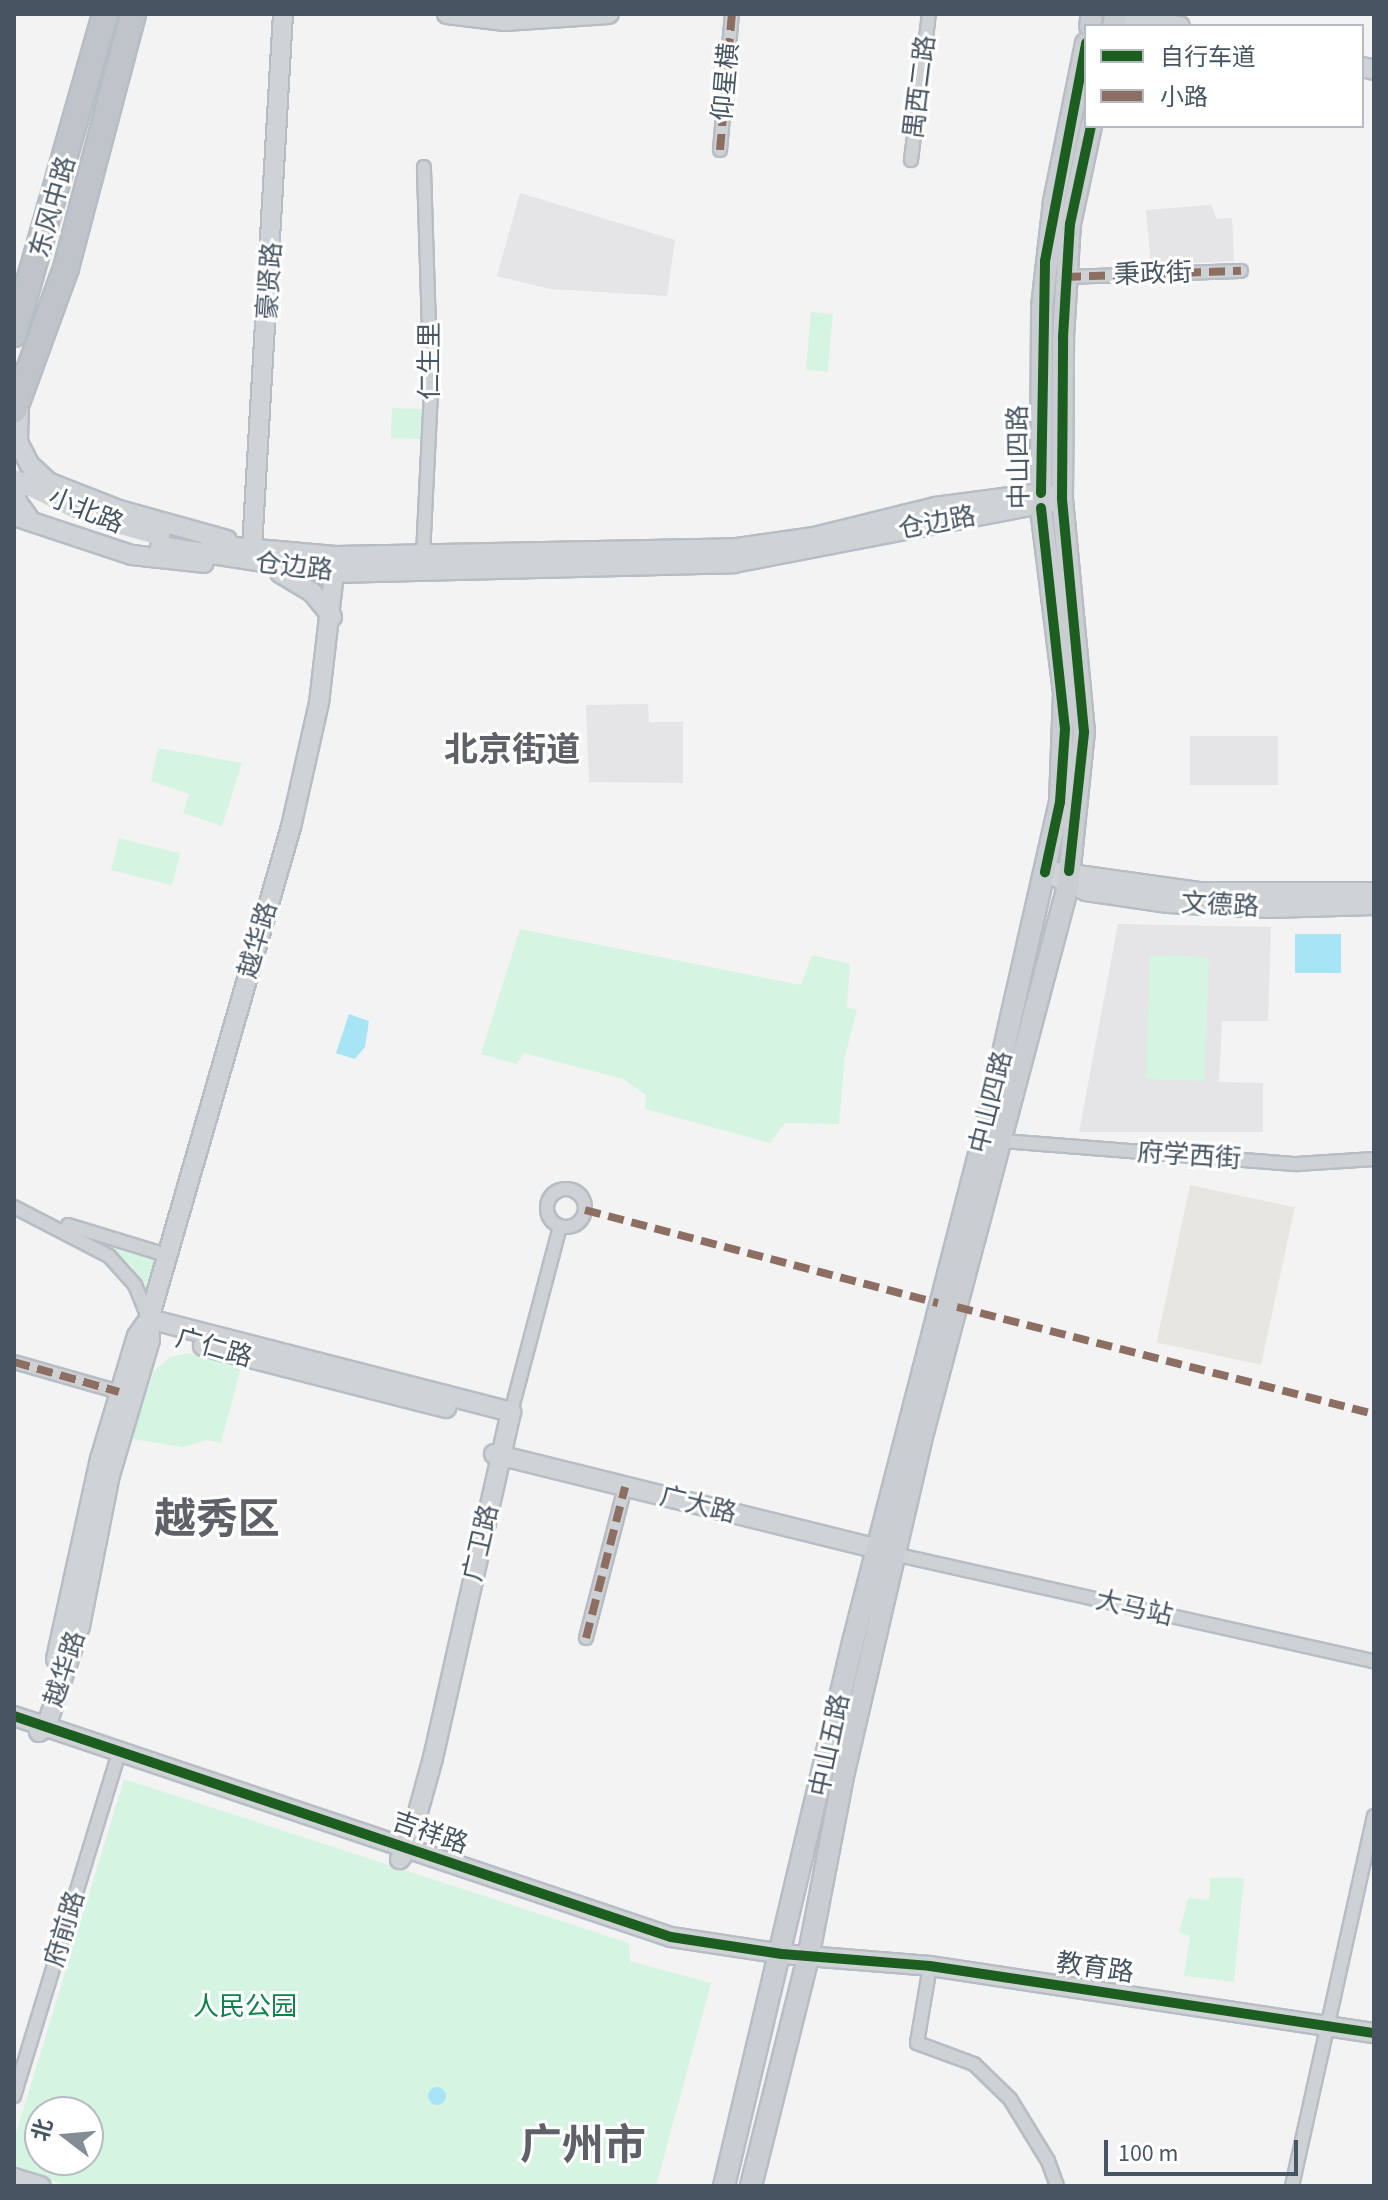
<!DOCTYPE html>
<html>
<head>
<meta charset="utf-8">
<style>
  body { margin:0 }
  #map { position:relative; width:1388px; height:2200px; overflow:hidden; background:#f4f3f3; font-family:"Source Sans 3","Noto Sans SC",sans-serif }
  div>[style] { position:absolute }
  .commercial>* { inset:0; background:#e8e6e1; transform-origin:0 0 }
  .education>* { inset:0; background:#e5e4e6; transform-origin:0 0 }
  .green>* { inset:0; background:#d6f4e2; transform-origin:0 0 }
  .water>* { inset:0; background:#a7e4f6; transform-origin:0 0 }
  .round { border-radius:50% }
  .roads { filter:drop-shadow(2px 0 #b7bdc4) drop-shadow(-2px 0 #b7bdc4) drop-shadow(0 2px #b7bdc4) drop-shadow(0 -2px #b7bdc4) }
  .street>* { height:12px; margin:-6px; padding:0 6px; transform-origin:6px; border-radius:6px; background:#cfd2d4 }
  .street>.ring { margin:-6px; padding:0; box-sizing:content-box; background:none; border:12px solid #cfd2d4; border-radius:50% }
  .secondary>* { height:18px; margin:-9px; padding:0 9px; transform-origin:9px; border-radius:9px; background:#cfd3d6 }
  .primary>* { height:20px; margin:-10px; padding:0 10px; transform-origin:10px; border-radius:10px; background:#caced2 }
  .highway>* { height:24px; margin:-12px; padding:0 12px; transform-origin:12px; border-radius:12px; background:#bfc4ca }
  .secondary-bridge>* { height:18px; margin:-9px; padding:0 9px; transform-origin:9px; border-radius:9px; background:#cfd3d6 }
  .quiet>* { height:8px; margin-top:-4px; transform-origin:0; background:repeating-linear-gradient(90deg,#8d6e63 0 16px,transparent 0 24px) }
  .cycleway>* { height:10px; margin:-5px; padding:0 5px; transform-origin:5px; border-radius:5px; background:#1b5e20 }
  span { translate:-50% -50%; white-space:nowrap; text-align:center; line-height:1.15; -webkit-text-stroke:6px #fff; paint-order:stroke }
  .street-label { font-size:26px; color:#475563 }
  .park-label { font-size:26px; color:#0c834a }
  .district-label { font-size:34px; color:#5e6268; font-weight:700 }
  .town-label { font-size:42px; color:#5e6268; font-weight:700 }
  .frame { position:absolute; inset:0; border:16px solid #475563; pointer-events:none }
  .legend { position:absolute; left:1084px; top:24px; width:280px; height:104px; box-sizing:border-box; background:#fff; border:2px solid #b5bbc1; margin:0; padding:10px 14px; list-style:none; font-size:24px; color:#475563 }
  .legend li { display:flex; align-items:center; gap:16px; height:40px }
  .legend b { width:40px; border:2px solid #b5bbc1 }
  .north { position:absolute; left:24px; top:2096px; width:80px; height:80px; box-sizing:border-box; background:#fff; border:2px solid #b5bbc1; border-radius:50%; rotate:286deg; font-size:22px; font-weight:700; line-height:32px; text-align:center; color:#475563 }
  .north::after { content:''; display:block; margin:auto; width:28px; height:36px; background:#848c95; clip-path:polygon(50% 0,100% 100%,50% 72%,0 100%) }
  .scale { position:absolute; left:1104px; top:2140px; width:194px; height:36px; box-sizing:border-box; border:4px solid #475563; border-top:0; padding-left:10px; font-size:24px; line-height:28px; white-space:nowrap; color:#475563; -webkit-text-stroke:6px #fff; paint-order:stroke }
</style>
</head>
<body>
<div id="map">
  <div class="commercial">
    <i style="left:1190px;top:1185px;width:107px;height:161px;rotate:12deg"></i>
  </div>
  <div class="education">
    <i style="clip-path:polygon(520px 193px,675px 240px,667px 296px,550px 289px,497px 276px)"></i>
    <i style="clip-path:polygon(1211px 205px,1217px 219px,1232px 218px,1234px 261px,1151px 265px,1146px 210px)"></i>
    <i style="clip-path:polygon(648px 704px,649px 722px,683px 722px,683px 783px,589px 782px,586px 705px)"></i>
    <i style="left:1278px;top:736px;width:49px;height:88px;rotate:90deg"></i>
    <i style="clip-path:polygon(1118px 924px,1271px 927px,1268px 1021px,1222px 1021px,1219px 1082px,1263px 1083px,1263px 1132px,1079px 1132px)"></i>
  </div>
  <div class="green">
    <i style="left:811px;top:312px;width:22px;height:58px;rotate:5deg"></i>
    <i style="left:392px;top:408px;width:30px;height:30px;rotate:2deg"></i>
    <i style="clip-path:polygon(158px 748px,242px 763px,222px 826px,183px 813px,189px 794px,151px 781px)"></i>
    <i style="left:119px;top:838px;width:63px;height:33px;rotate:14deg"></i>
    <i style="clip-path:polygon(520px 929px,801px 985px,812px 955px,850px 964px,847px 1007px,857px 1010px,845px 1056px,839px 1124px,785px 1123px,770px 1143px,645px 1109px,646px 1095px,623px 1079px,524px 1053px,516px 1064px,481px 1054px)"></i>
    <i style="left:1150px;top:955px;width:59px;height:124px;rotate:2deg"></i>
    <i style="clip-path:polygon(99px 1241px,156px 1258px,147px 1293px,130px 1264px)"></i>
    <i style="clip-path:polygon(189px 1353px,241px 1367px,221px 1443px,207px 1440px,183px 1447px,132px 1439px,153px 1372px,170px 1357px)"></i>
    <i style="clip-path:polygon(evenodd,124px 1779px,629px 1943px,630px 1961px,711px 1983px,656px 2186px,70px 2186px,14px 2170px,14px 2140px,124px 1779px,40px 2112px,88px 2112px,88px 2160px,40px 2160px,40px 2112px)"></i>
    <i style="clip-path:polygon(1210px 1878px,1244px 1878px,1234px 1982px,1184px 1976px,1190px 1936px,1179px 1932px,1188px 1898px,1209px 1900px)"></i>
  </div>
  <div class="water">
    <i style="left:1341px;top:934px;width:39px;height:46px;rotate:90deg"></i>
    <i style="clip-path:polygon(349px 1014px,369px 1021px,365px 1047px,355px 1059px,336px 1053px)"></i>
    <i class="round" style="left:428px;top:2087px;width:18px;height:18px"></i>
  </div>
  <div class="roads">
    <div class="street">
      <i style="left:720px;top:150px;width:137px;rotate:-85deg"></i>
      <i style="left:911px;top:160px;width:147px;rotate:-83deg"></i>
      <i style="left:1065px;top:277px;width:176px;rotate:-2deg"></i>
      <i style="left:423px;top:555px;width:162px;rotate:-87.2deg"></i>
      <i style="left:431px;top:393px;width:226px;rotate:-91.8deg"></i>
      <i style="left:1003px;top:1141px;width:295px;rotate:4.5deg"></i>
      <i style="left:1297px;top:1164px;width:77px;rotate:-3.7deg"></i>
      <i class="ring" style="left:547px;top:1189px;width:26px;height:26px"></i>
      <i style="left:14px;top:1207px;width:107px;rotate:27.3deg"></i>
      <i style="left:109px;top:1256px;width:39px;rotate:48deg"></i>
      <i style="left:135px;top:1285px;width:37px;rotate:68deg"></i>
      <i style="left:68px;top:1225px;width:102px;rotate:17deg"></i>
      <i style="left:14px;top:1362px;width:109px;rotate:15.9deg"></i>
      <i style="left:511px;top:1412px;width:192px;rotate:-75.2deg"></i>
      <i style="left:889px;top:1553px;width:497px;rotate:12.6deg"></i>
      <i style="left:586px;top:1638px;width:156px;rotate:-75.5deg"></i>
      <i style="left:930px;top:1966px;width:78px;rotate:99.6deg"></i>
      <i style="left:917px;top:2043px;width:61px;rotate:20.2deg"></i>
      <i style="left:974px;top:2064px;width:50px;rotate:44.2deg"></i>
      <i style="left:1010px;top:2099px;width:73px;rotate:58.5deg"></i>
      <i style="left:1048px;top:2161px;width:27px;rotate:70deg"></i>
      <i style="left:14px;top:2096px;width:349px;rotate:-73deg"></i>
      <i style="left:1292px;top:2186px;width:379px;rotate:-77.5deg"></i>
    </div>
    <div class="secondary">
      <i style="left:447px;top:14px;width:58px;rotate:6.9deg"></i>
      <i style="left:505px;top:21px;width:104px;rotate:-3.9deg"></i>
      <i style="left:1118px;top:14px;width:63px;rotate:11deg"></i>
      <i style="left:1362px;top:67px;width:12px;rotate:14deg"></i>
      <i style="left:19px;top:400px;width:42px;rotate:91.4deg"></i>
      <i style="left:18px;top:442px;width:25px;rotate:63deg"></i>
      <i style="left:29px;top:464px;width:26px;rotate:43deg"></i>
      <i style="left:48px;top:482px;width:76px;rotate:21.5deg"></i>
      <i style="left:119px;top:510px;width:112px;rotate:15.5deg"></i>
      <i style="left:14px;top:516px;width:124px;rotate:18.3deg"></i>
      <i style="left:132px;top:555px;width:72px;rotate:6.3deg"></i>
      <i style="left:30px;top:520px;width:28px;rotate:-125deg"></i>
      <i style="left:14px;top:497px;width:16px;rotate:-63deg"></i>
      <i style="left:21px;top:483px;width:12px;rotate:-14deg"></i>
      <i style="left:211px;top:545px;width:125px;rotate:5deg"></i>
      <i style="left:336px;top:556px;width:401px;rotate:-1.1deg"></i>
      <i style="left:737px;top:548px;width:78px;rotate:-8.1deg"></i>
      <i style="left:814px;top:537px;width:125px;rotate:-13.9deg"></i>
      <i style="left:935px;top:507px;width:107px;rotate:-7.5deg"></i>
      <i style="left:1041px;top:493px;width:14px;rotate:12deg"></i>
      <i style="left:160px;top:546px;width:177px;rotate:8.8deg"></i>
      <i style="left:335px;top:573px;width:399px;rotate:-1.4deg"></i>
      <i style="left:734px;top:563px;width:324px;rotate:-10.9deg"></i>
      <i style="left:252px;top:548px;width:535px;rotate:-86.68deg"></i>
      <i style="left:280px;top:573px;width:37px;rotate:31deg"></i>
      <i style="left:312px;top:592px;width:32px;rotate:51deg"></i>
      <i style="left:1045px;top:872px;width:45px;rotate:24.9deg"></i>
      <i style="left:1086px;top:891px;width:83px;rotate:8.3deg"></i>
      <i style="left:1168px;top:903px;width:100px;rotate:2.9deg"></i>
      <i style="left:1268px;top:908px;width:106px;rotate:-1.6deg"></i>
      <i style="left:1056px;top:872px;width:146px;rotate:7.9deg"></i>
      <i style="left:1201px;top:892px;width:173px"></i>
      <i style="left:149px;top:1319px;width:374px;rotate:14.4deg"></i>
      <i style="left:511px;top:1412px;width:355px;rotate:102.7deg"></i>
      <i style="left:433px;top:1758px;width:93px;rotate:105.5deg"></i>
      <i style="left:408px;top:1848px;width:14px;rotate:126deg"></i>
      <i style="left:203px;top:1346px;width:251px;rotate:14.3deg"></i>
      <i style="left:494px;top:1454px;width:395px;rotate:13.9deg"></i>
      <i style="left:56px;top:1659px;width:205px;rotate:-77.6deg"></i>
      <i style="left:100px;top:1459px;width:128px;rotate:-73.3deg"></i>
      <i style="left:137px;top:1336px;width:21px;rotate:-55deg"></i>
      <i style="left:14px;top:1716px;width:693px;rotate:18.59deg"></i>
      <i style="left:671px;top:1937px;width:112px;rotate:8.7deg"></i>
      <i style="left:782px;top:1954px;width:148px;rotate:4.6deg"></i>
      <i style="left:930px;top:1966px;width:449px;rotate:8.6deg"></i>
      <i style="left:39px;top:1732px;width:9px;rotate:-36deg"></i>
      <i style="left:46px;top:1727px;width:107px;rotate:-71.4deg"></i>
      <i style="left:80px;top:1626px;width:154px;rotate:-78.8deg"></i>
      <i style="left:110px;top:1475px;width:141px;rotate:-73.5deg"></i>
      <i style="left:150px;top:1340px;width:21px;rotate:-93deg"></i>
      <i style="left:149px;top:1319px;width:512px;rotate:-73.9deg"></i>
      <i style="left:291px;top:827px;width:127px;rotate:-77.3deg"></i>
      <i style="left:319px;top:703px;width:148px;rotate:-83.4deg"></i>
      <i style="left:14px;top:2178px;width:28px;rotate:17deg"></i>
    </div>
    <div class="primary">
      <i style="left:1090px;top:26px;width:12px;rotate:-81deg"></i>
      <i style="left:1113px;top:26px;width:12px;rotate:-76deg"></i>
      <i style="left:724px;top:2186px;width:559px;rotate:-76.66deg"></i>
      <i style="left:853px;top:1642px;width:536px;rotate:-75.52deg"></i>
      <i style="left:987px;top:1123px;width:329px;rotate:-77.2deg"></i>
      <i style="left:1060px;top:802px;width:109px;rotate:-87.9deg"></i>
      <i style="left:1064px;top:693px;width:186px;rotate:-97.1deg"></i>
      <i style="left:1041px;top:508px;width:201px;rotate:-89.7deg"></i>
      <i style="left:1042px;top:307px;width:106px;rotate:-83.5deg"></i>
      <i style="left:1054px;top:202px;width:162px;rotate:-78.6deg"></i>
      <i style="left:751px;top:2186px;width:240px;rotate:-76deg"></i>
      <i style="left:809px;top:1953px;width:184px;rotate:-79.1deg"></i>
      <i style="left:844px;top:1772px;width:352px;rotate:-76.9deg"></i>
      <i style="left:924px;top:1429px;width:562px;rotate:-75.15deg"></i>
      <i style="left:1068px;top:886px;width:155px;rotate:-84.1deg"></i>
      <i style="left:1084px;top:732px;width:235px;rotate:-95.4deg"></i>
      <i style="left:1062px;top:498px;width:161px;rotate:-89.6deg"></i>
      <i style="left:1063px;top:337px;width:113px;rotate:-86.5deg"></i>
      <i style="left:1070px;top:224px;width:100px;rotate:-77.9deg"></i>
    </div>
    <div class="highway">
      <i style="left:14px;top:334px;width:333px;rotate:-74.1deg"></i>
      <i style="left:14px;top:411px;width:152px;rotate:-70deg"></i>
      <i style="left:66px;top:268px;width:263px;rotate:-75.2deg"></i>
    </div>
  </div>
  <div class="secondary-bridge">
    <i style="left:14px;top:479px;width:87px;rotate:26deg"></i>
    <i style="left:92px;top:517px;width:71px;rotate:15.6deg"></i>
  </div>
  <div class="quiet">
    <i style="left:720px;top:150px;width:137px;rotate:-85deg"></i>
    <i style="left:1065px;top:277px;width:176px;rotate:-2deg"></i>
    <i style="left:585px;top:1210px;width:365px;rotate:14.8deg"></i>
    <i style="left:957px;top:1307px;width:431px;rotate:14.4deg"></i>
    <i style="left:14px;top:1362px;width:109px;rotate:15.9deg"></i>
    <i style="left:586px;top:1638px;width:156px;rotate:-75.5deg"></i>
  </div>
  <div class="cycleway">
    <i style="left:1041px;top:493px;width:232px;rotate:-89deg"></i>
    <i style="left:1045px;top:261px;width:222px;rotate:-79.3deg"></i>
    <i style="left:1041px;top:508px;width:222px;rotate:83.8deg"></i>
    <i style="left:1065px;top:729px;width:73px;rotate:93.9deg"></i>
    <i style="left:1060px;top:802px;width:72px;rotate:102.1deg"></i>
    <i style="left:1069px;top:871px;width:140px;rotate:-83.8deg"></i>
    <i style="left:1084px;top:732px;width:235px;rotate:-95.4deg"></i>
    <i style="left:1062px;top:498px;width:161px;rotate:-89.6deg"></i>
    <i style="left:1063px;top:337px;width:113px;rotate:-86.5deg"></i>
    <i style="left:1070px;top:224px;width:100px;rotate:-77.9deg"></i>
    <i style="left:14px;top:1716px;width:693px;rotate:18.59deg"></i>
    <i style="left:671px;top:1937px;width:112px;rotate:8.7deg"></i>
    <i style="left:782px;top:1954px;width:148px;rotate:4.6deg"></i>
    <i style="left:930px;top:1966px;width:449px;rotate:8.6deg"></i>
  </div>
  <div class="street-label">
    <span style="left:726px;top:82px;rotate:-85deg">仰星横</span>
    <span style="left:920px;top:87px;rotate:-83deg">禺西二路</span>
    <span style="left:53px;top:207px;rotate:-74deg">东风中路</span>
    <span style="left:1153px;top:274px;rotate:-2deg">秉政街</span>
    <span style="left:270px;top:281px;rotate:-86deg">豪贤路</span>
    <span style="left:430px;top:361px;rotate:-90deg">仁生里</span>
    <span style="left:1019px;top:457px;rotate:-91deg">中山四路</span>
    <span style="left:86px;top:511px;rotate:22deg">小北路</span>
    <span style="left:937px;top:523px;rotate:-11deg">仓边路</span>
    <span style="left:294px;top:567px;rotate:6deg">仓边路</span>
    <span style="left:1220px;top:905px;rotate:3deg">文德路</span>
    <span style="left:258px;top:940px;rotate:-74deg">越华路</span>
    <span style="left:991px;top:1102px;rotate:-76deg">中山四路</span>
    <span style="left:1189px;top:1156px;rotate:4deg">府学西街</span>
    <span style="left:214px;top:1348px;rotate:16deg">广仁路</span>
    <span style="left:698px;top:1505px;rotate:14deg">广大路</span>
    <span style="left:481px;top:1543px;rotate:-77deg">广卫路</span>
    <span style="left:1134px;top:1608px;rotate:13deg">大马站</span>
    <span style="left:65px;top:1669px;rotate:-72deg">越华路</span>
    <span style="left:830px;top:1745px;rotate:-78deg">中山五路</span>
    <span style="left:430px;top:1833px;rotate:19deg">吉祥路</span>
    <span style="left:65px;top:1929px;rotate:-73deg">府前路</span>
    <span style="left:1095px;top:1968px;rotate:8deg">教育路</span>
  </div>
  <div class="park-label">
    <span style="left:245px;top:2007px">人民公园</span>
  </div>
  <div class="district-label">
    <span style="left:512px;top:751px">北京街道</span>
  </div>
  <div class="town-label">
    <span style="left:217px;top:1520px">越秀区</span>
    <span style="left:583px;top:2146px">广州市</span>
  </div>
  <div class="frame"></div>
  <ul class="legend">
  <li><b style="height:10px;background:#1b5e20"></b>自行车道</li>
  <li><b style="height:10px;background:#8d6e63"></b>小路</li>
  </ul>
  <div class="north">北</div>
  <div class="scale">100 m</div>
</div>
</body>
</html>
